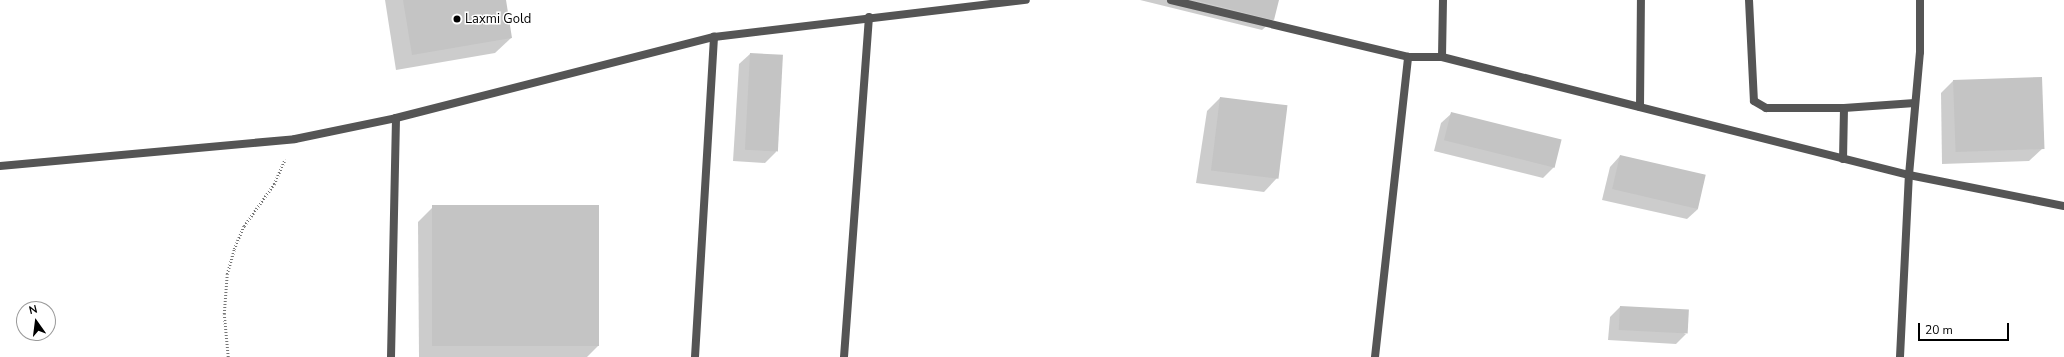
<!DOCTYPE html>
<html>
<head>
<meta charset="utf-8">
<style>
  body { margin:0 }
  #map { position:relative; width:2064px; height:357px; overflow:hidden; background:#fff; font-family:"Nunito Sans",sans-serif }
  div>[style] { position:absolute }
  .shadow>* { inset:0; background:#0003 }
  .building>* { inset:0; background:#c4c4c4; transform-origin:0 0 }
  .path>* { height:2.5px; margin-top:-1.25px; transform-origin:0; background:repeating-linear-gradient(90deg,#777 0 1px,transparent 0 3px) }
  .lane>* { height:8px; margin:-4px; padding:0 4px; transform-origin:4px; border-radius:4px; background:#555 }
  .street>* { height:8px; margin:-4px; padding:0 4px; transform-origin:4px; border-radius:4px; background:#555 }
  .dots>* { width:11px; height:11px; translate:-50% -50%; box-sizing:border-box; border:2px solid #fff; border-radius:50% }
  span { translate:-50% -50%; white-space:nowrap; text-align:center; line-height:1.15; -webkit-text-stroke:3px #fff; paint-order:stroke }
  .poi-label { font-size:13px; color:#000 }
  .left { translate:0 -50%; text-align:left }
  .north { position:absolute; left:16px; top:301px; width:40px; height:40px; box-sizing:border-box; background:#fff; border:1px solid #999; border-radius:50%; rotate:346deg; font-size:11px; font-weight:700; line-height:16px; text-align:center; color:#000 }
  .north::after { content:''; display:block; margin:auto; width:14px; height:18px; background:#000; clip-path:polygon(50% 0,100% 100%,50% 72%,0 100%) }
  .scale { position:absolute; left:1918px; top:323px; width:91px; height:18px; box-sizing:border-box; border:2px solid #000; border-top:0; padding-left:5px; font-size:12px; line-height:14px; white-space:nowrap; color:#000; -webkit-text-stroke:3px #fff; paint-order:stroke }
</style>
</head>
<body>
<div id="map">
  <div class="shadow">
    <i style="clip-path:polygon(385px 0,505px 0,511px 38px,495px 53px,396px 70px)"></i>
    <i style="clip-path:polygon(1140px 0,1278px 0,1273px 20px,1262px 30px)"></i>
    <i style="clip-path:polygon(750px 54px,776px 152px,765px 163px,733px 161px,739px 64px)"></i>
    <i style="clip-path:polygon(1954px 80px,2043px 148px,2029px 161px,1942px 164px,1941px 93px)"></i>
    <i style="clip-path:polygon(1220px 98px,1277px 178px,1264px 192px,1196px 183px,1207px 111px)"></i>
    <i style="clip-path:polygon(1452px 113px,1554px 167px,1543px 178px,1434px 151px,1441px 123px)"></i>
    <i style="clip-path:polygon(1620px 156px,1698px 209px,1687px 219px,1602px 200px,1610px 167px)"></i>
    <i style="clip-path:polygon(433px 207px,599px 345px,587px 357px,419px 357px,418px 222px)"></i>
    <i style="clip-path:polygon(1620px 307px,1686px 334px,1676px 344px,1608px 340px,1610px 317px)"></i>
  </div>
  <div class="building">
    <i style="clip-path:polygon(403px 0,506px 0,512px 38px,412px 55px)"></i>
    <i style="clip-path:polygon(1195px 0,1279px 0,1274px 20px)"></i>
    <i style="left:750px;top:53px;width:33px;height:97px;rotate:3deg"></i>
    <i style="left:2042px;top:77px;width:72px;height:89px;rotate:88deg"></i>
    <i style="left:1220px;top:97px;width:68px;height:74px;rotate:7deg"></i>
    <i style="left:1451px;top:112px;width:114px;height:29px;rotate:14deg"></i>
    <i style="left:1620px;top:155px;width:88px;height:35px;rotate:13deg"></i>
    <i style="left:599px;top:205px;width:141px;height:167px;rotate:90deg"></i>
    <i style="left:1620px;top:306px;width:69px;height:24px;rotate:3deg"></i>
  </div>
  <div class="path">
    <i style="left:228px;top:357px;width:43px;rotate:-95.3deg"></i>
    <i style="left:224px;top:314px;width:40px;rotate:-85.7deg"></i>
    <i style="left:227px;top:274px;width:26px;rotate:-74deg"></i>
    <i style="left:234px;top:249px;width:25px;rotate:-67deg"></i>
    <i style="left:244px;top:226px;width:52px;rotate:-54.5deg"></i>
    <i style="left:274px;top:184px;width:27px;rotate:-66deg"></i>
  </div>
  <div class="lane">
    <i style="left:695px;top:357px;width:321px;rotate:-86.6deg"></i>
  </div>
  <div class="street">
    <i style="left:1171px;top:0;width:244px;rotate:13.5deg"></i>
    <i style="left:1408px;top:57px;width:34px"></i>
    <i style="left:1442px;top:57px;width:482px;rotate:14.2deg"></i>
    <i style="left:1909px;top:175px;width:158px;rotate:11.3deg"></i>
    <i style="left:1749px;top:0;width:101px;rotate:87.2deg"></i>
    <i style="left:1754px;top:101px;width:14px;rotate:30deg"></i>
    <i style="left:1766px;top:108px;width:78px"></i>
    <i style="left:1844px;top:108px;width:51px;rotate:91.1deg"></i>
    <i style="left:1442px;top:57px;width:57px;rotate:-89deg"></i>
    <i style="left:1640px;top:107px;width:107px;rotate:-89.5deg"></i>
    <i style="left:1844px;top:108px;width:71px;rotate:-4deg"></i>
    <i style="left:0;top:166px;width:296px;rotate:-5.2deg"></i>
    <i style="left:295px;top:139px;width:103px;rotate:-11.7deg"></i>
    <i style="left:396px;top:118px;width:328px;rotate:-14.3deg"></i>
    <i style="left:714px;top:37px;width:314px;rotate:-6.8deg"></i>
    <i style="left:391px;top:357px;width:239px;rotate:-88.8deg"></i>
    <i style="left:844px;top:357px;width:341px;rotate:-85.8deg"></i>
    <i style="left:1375px;top:357px;width:302px;rotate:-83.7deg"></i>
    <i style="left:1900px;top:357px;width:182px;rotate:-87.2deg"></i>
    <i style="left:1909px;top:175px;width:123px;rotate:-84.9deg"></i>
    <i style="left:1920px;top:52px;width:52px;rotate:-90deg"></i>
  </div>
  <div class="dots">
    <i style="left:457px;top:19px;background:#000"></i>
  </div>
  <div class="poi-label">
    <span class="left" style="left:465px;top:19px">Laxmi Gold</span>
  </div>
  <div class="north">N</div>
  <div class="scale">20 m</div>
</div>
</body>
</html>
